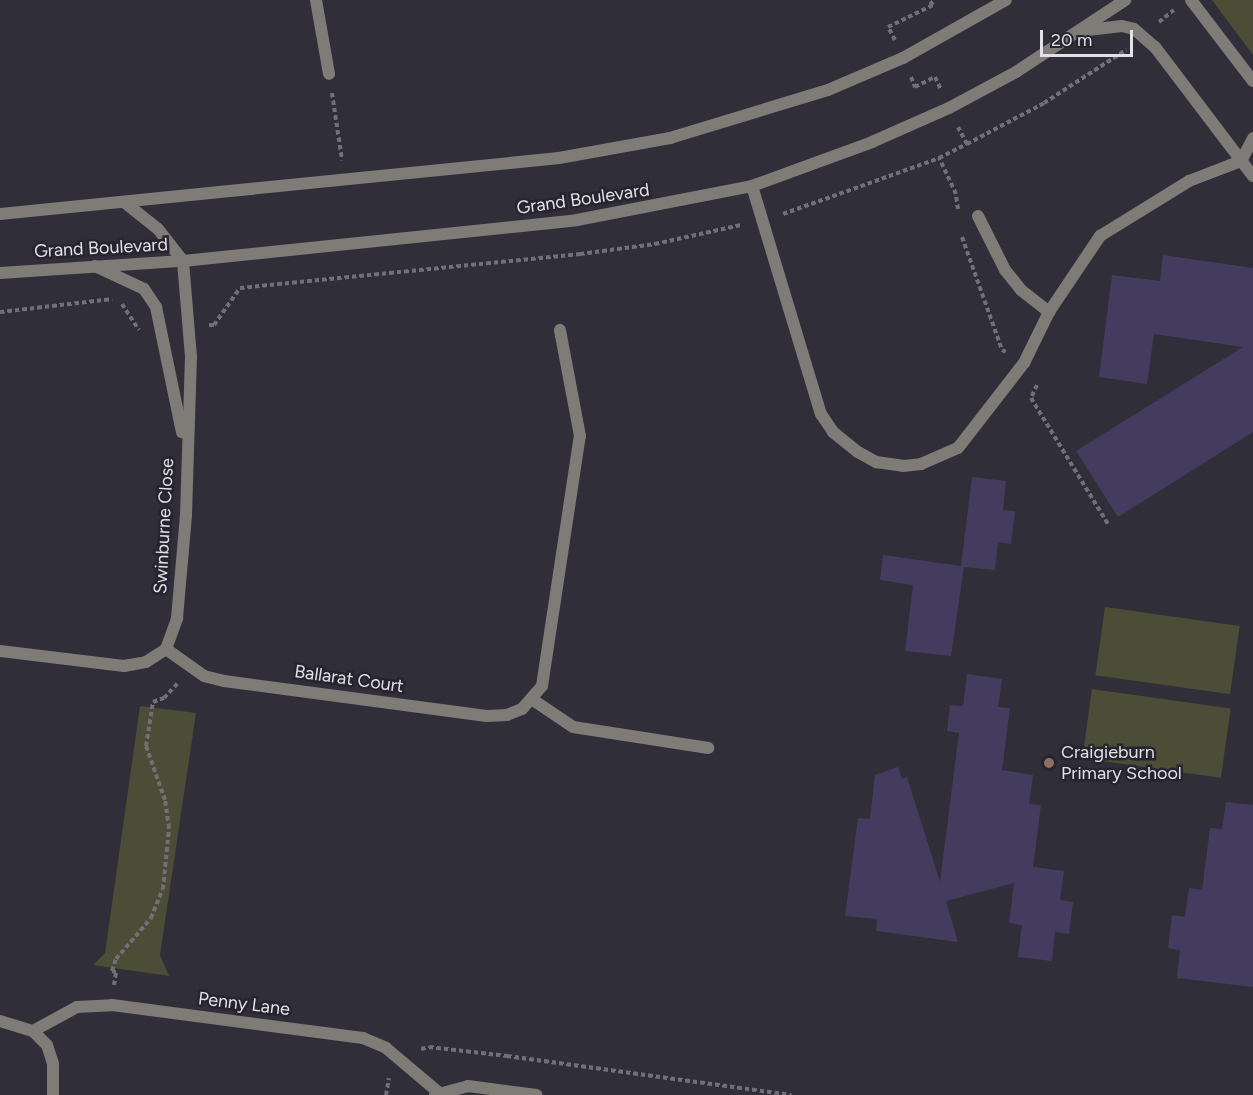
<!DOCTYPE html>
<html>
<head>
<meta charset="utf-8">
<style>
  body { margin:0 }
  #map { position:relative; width:1253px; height:1095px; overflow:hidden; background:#302e38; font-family:Figtree,sans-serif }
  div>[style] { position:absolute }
  .green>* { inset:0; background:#4b4d37; transform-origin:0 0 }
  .building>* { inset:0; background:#443c5f }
  .path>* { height:4px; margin-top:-2px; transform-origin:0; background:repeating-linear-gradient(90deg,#716f78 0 4.5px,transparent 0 7.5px) }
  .service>* { height:12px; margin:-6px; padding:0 6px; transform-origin:6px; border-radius:6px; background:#7f7b77 }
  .minor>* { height:12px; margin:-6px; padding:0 6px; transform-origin:6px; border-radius:6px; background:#7f7b77 }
  .tertiary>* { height:12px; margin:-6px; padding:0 6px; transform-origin:6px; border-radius:6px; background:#7f7b77 }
  .dots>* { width:16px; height:16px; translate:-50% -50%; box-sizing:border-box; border:3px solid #26242e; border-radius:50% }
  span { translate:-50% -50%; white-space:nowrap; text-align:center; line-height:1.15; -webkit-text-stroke:5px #26242e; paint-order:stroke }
  .street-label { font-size:18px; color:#e1e1e7 }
  .poi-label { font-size:18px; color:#e1e1e7 }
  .left { translate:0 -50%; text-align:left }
  .scale { position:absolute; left:1040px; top:30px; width:93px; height:27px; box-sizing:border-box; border:3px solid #e1e1e7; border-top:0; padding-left:8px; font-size:18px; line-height:21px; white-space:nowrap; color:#e1e1e7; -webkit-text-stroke:4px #26242e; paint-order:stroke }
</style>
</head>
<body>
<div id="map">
  <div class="green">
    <i style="clip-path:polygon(1212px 0,1253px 0,1253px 55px)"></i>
    <i style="left:1105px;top:607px;width:136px;height:69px;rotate:8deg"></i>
    <i style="left:1092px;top:689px;width:140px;height:70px;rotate:8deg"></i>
    <i style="clip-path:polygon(140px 706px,196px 713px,160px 955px,169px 976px,93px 965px,105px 953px)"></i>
  </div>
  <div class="building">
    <i style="clip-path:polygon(1163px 255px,1253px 268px,1253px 432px,1118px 517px,1076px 451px,1243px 347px,1154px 334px,1147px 384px,1099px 377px,1112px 275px,1160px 281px)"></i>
    <i style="clip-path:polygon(972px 477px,1006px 481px,1003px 510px,1015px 511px,1011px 544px,998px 542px,995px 570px,964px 567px,951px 656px,905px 651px,913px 585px,880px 580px,883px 555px,961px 566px)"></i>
    <i style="clip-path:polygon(967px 674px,1002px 679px,998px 707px,1010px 708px,1002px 770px,1033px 775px,1029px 804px,1041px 805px,1033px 867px,1064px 871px,1060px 900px,1073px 902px,1069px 934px,1055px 932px,1052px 961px,1018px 957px,1022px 925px,1009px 923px,1014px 883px,946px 901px,958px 942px,876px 931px,877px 919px,845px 916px,858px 818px,870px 819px,875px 775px,898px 767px,902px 779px,907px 777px,940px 882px,959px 733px,947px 731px,950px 705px,963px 706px)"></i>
    <i style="clip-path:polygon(1226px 802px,1253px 805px,1253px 987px,1177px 978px,1180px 950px,1168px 948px,1172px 915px,1185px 917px,1189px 888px,1202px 890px,1210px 828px,1222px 829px)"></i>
  </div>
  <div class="path">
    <i style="left:1159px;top:22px;width:19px;rotate:-39deg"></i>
    <i style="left:895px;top:40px;width:15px;rotate:-118deg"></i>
    <i style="left:888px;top:27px;width:50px;rotate:-26.1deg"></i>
    <i style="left:933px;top:5px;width:6px;rotate:-129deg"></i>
    <i style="left:911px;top:77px;width:11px;rotate:68deg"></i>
    <i style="left:915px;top:87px;width:22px;rotate:-27deg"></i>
    <i style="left:935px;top:77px;width:14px;rotate:65deg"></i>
    <i style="left:332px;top:93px;width:68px;rotate:81.5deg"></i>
    <i style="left:967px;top:144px;width:87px;rotate:-28deg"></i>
    <i style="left:1044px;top:103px;width:98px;rotate:-32.9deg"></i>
    <i style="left:958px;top:209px;width:15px;rotate:-98deg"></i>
    <i style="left:956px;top:194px;width:40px;rotate:-115deg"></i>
    <i style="left:939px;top:158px;width:31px;rotate:-27deg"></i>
    <i style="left:967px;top:144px;width:19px;rotate:-118deg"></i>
    <i style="left:783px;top:214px;width:166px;rotate:-19.7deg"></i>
    <i style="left:962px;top:237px;width:120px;rotate:70.5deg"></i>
    <i style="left:1002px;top:350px;width:4px;rotate:27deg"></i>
    <i style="left:122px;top:304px;width:31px;rotate:57deg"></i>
    <i style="left:0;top:312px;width:113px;rotate:-6.6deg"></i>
    <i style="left:209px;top:325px;width:5px"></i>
    <i style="left:214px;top:325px;width:45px;rotate:-54.9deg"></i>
    <i style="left:240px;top:288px;width:342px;rotate:-5.7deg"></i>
    <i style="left:580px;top:254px;width:76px;rotate:-7.6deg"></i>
    <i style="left:655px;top:244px;width:88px;rotate:-12.5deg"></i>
    <i style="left:1037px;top:385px;width:14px;rotate:115deg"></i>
    <i style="left:1031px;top:398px;width:148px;rotate:58.6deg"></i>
    <i style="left:114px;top:985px;width:13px;rotate:-81deg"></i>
    <i style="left:116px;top:972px;width:4px;rotate:-166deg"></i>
    <i style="left:112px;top:971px;width:13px;rotate:-72deg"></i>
    <i style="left:116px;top:959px;width:54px;rotate:-49.5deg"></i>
    <i style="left:151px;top:918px;width:31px;rotate:-68deg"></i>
    <i style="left:163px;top:889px;width:61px;rotate:-84.4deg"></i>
    <i style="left:169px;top:828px;width:28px;rotate:-98deg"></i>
    <i style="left:165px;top:800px;width:57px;rotate:-109.4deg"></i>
    <i style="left:146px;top:746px;width:45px;rotate:-81deg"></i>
    <i style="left:153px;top:702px;width:12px;rotate:-20deg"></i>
    <i style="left:164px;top:698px;width:21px;rotate:-47deg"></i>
    <i style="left:421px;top:1049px;width:8px;rotate:-14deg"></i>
    <i style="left:429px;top:1047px;width:79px;rotate:6.6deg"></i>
    <i style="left:507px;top:1056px;width:287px;rotate:7.8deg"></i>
    <i style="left:386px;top:1095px;width:17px;rotate:-80deg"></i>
  </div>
  <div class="service">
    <i style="left:1191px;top:0;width:102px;rotate:52.6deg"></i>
    <i style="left:1080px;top:31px;width:42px;rotate:-6.8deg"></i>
    <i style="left:1122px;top:26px;width:12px;rotate:14deg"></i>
    <i style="left:1134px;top:29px;width:28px;rotate:41deg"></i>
    <i style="left:1155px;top:47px;width:162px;rotate:52.8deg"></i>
    <i style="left:752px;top:186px;width:238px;rotate:73.2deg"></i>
    <i style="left:821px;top:414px;width:22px;rotate:56deg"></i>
    <i style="left:833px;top:432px;width:32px;rotate:39deg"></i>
    <i style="left:858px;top:452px;width:21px;rotate:29deg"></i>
    <i style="left:876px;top:462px;width:27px;rotate:8deg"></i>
    <i style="left:903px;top:466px;width:18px;rotate:-6deg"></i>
    <i style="left:921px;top:464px;width:40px;rotate:-23.4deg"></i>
    <i style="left:958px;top:448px;width:108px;rotate:-52.2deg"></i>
    <i style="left:1024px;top:363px;width:57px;rotate:-63.9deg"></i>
    <i style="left:1049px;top:312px;width:92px;rotate:-56.1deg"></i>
    <i style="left:1100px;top:236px;width:105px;rotate:-31.7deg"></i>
    <i style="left:1189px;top:181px;width:56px;rotate:-21deg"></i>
    <i style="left:1241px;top:161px;width:26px;rotate:-62deg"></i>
    <i style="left:978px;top:216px;width:60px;rotate:63.4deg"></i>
    <i style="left:1005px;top:270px;width:26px;rotate:51deg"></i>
    <i style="left:1021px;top:290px;width:36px;rotate:38deg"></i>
  </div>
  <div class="minor">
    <i style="left:316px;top:0;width:75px;rotate:80deg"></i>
    <i style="left:95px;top:266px;width:54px;rotate:25.1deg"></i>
    <i style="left:144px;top:289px;width:22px;rotate:56deg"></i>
    <i style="left:156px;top:307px;width:128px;rotate:78.3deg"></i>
    <i style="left:166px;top:649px;width:47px;rotate:35.4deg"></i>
    <i style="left:204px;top:676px;width:21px;rotate:14deg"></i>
    <i style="left:224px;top:681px;width:265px;rotate:7.6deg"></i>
    <i style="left:487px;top:716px;width:20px;rotate:-3deg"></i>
    <i style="left:507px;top:715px;width:16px;rotate:-22deg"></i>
    <i style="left:522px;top:709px;width:30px;rotate:-49deg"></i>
    <i style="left:542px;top:686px;width:253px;rotate:-81.4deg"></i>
    <i style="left:580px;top:436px;width:108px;rotate:-100.7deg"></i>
    <i style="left:0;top:651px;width:125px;rotate:6.9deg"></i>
    <i style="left:124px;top:666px;width:22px;rotate:-10deg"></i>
    <i style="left:146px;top:662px;width:24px;rotate:-33deg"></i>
    <i style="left:166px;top:649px;width:33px;rotate:-70deg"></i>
    <i style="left:177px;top:618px;width:103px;rotate:-85deg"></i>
    <i style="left:186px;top:515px;width:158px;rotate:-88.2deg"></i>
    <i style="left:191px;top:357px;width:96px;rotate:-94.8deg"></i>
    <i style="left:533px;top:700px;width:48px;rotate:34deg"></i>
    <i style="left:573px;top:727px;width:137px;rotate:8.8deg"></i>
    <i style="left:0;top:1021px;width:34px;rotate:17deg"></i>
    <i style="left:33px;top:1031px;width:20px;rotate:45deg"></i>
    <i style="left:47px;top:1045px;width:20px;rotate:72deg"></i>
    <i style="left:53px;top:1064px;width:31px;rotate:90deg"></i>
    <i style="left:33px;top:1031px;width:50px;rotate:-28.6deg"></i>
    <i style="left:77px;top:1007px;width:35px;rotate:-3deg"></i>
    <i style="left:112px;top:1005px;width:253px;rotate:7.5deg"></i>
    <i style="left:363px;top:1038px;width:25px;rotate:23deg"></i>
    <i style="left:386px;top:1048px;width:68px;rotate:40.2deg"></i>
    <i style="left:435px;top:1095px;width:34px;rotate:-15deg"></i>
    <i style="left:468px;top:1086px;width:69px;rotate:7.5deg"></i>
  </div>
  <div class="tertiary">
    <i style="left:124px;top:202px;width:43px;rotate:38.5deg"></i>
    <i style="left:158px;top:229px;width:41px;rotate:52deg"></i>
    <i style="left:0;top:214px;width:562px;rotate:-5.72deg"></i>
    <i style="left:559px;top:158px;width:113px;rotate:-10.2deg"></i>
    <i style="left:670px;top:138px;width:165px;rotate:-16.9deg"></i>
    <i style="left:828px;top:90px;width:82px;rotate:-23.1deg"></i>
    <i style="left:903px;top:58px;width:118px;rotate:-29.4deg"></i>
    <i style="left:0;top:273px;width:183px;rotate:-3.8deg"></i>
    <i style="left:183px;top:261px;width:396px;rotate:-5.9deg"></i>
    <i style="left:577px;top:220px;width:178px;rotate:-11deg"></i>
    <i style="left:752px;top:186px;width:128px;rotate:-20.1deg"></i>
    <i style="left:872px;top:142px;width:84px;rotate:-23.8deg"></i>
    <i style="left:949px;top:108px;width:76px;rotate:-28.2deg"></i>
    <i style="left:1016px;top:72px;width:131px;rotate:-33.4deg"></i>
  </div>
  <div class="dots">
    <i style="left:1049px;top:763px;background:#8d6e63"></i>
  </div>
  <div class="street-label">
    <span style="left:583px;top:199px;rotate:-8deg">Grand Boulevard</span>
    <span style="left:101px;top:248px;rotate:-3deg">Grand Boulevard</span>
    <span style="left:164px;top:526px;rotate:-87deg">Swinburne Close</span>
    <span style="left:349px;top:679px;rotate:8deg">Ballarat Court</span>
    <span style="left:244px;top:1004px;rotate:7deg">Penny Lane</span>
  </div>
  <div class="poi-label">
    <span class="left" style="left:1061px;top:763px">Craigieburn<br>Primary School</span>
  </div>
  <div class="scale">20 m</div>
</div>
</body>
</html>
